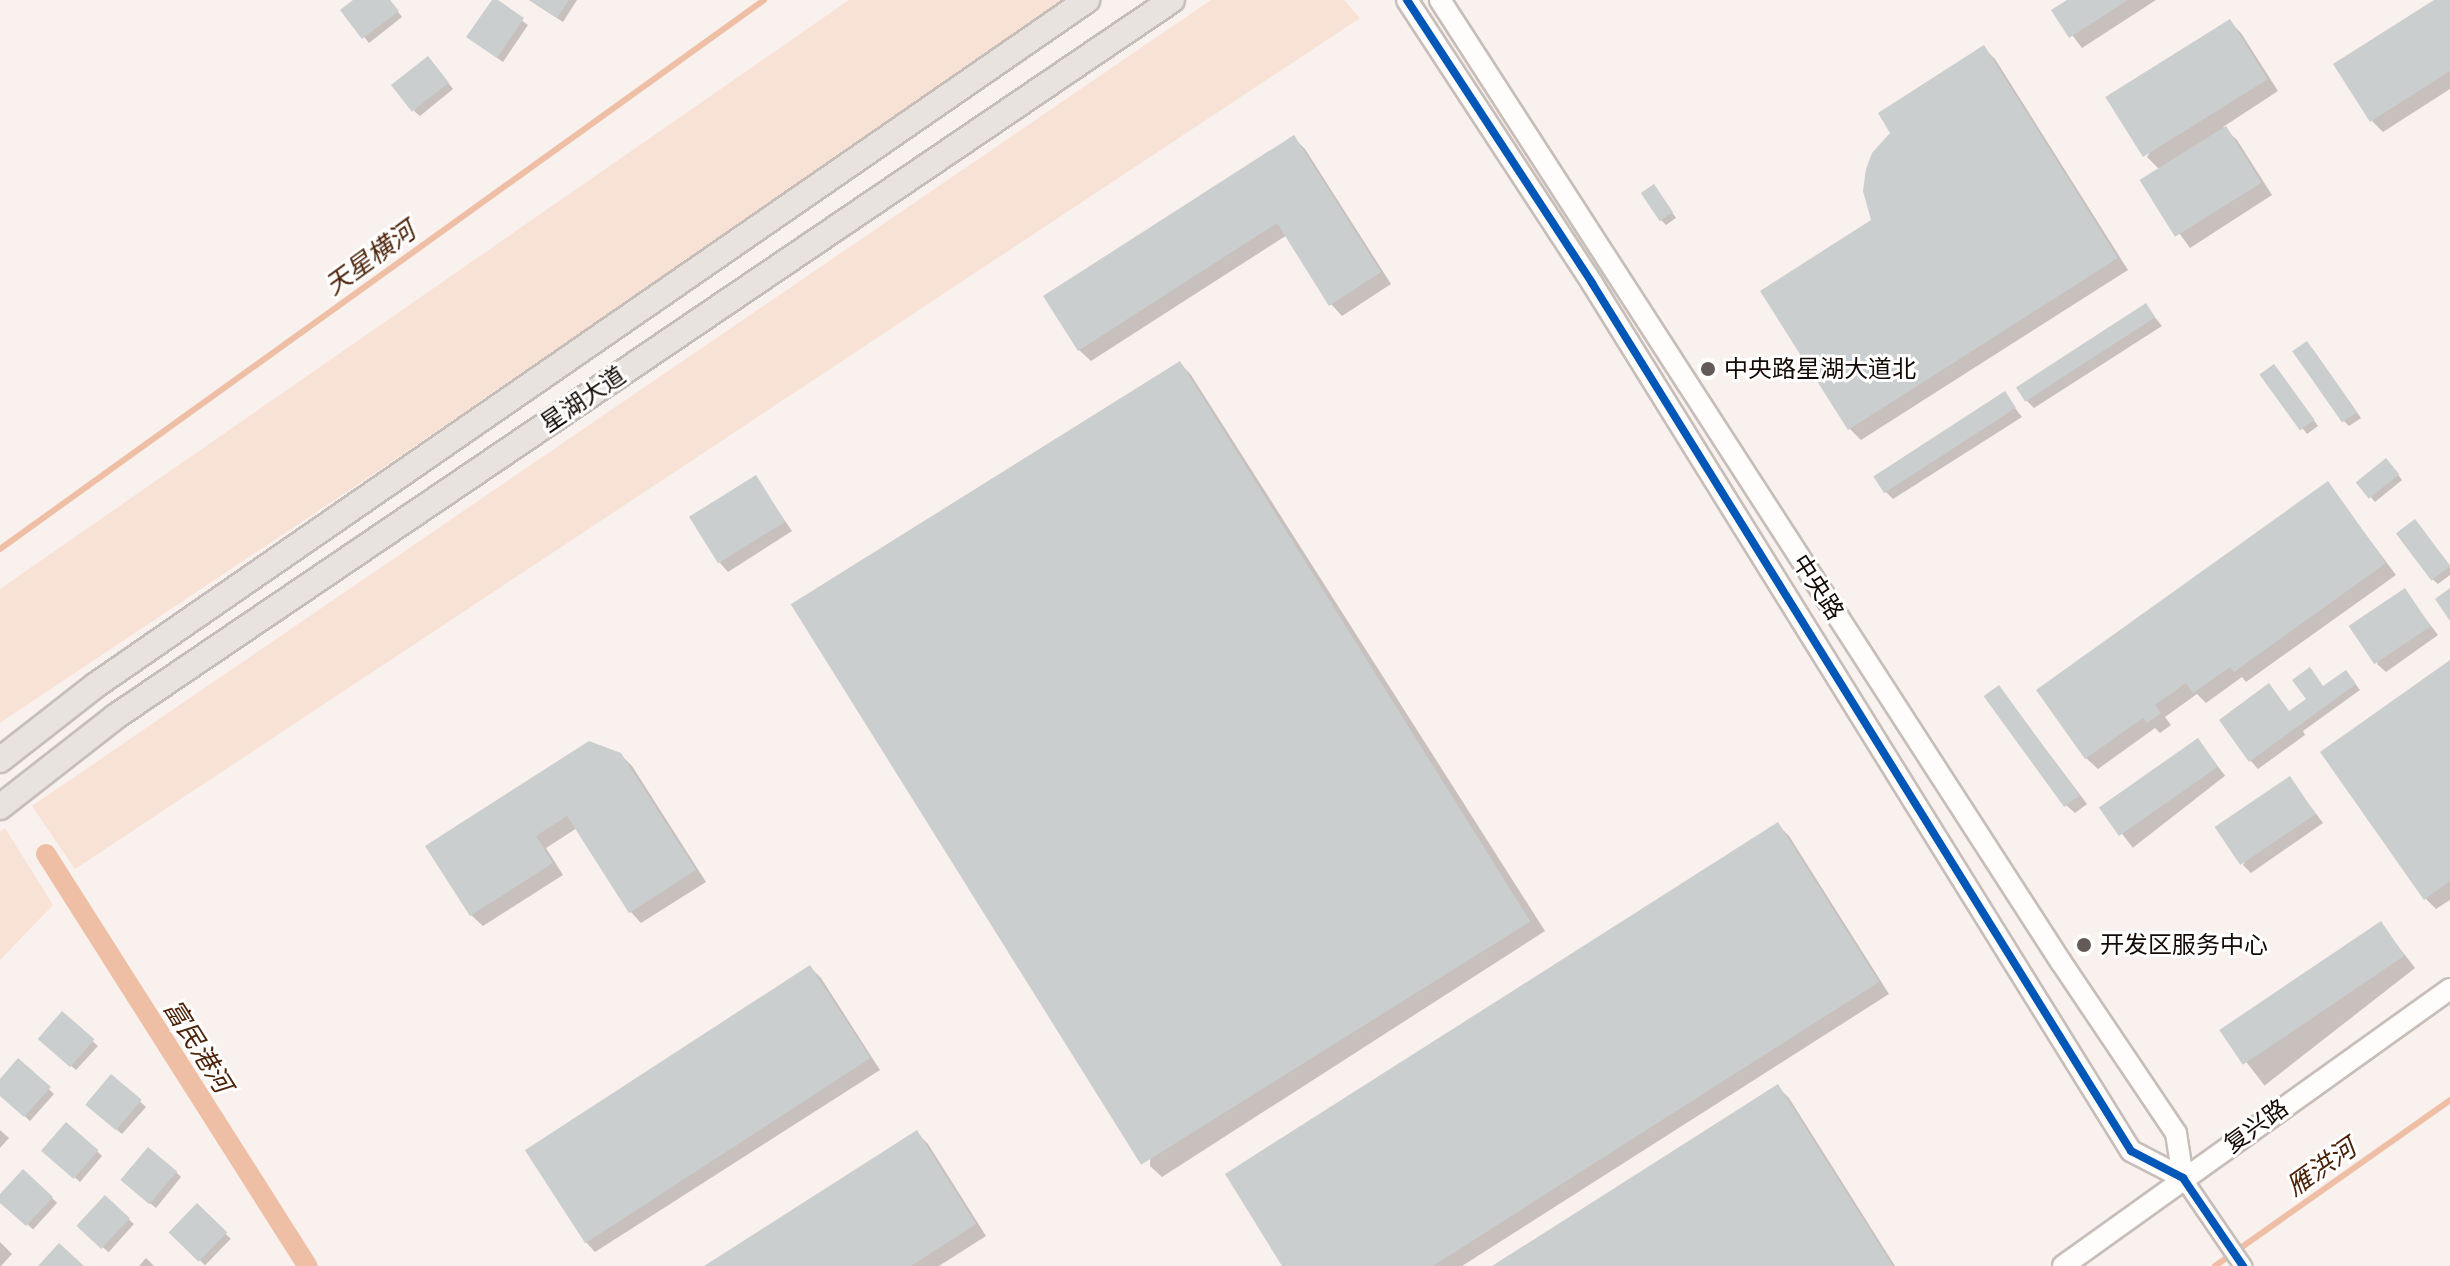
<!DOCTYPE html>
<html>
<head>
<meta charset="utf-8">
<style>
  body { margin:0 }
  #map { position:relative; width:2450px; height:1266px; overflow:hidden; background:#f9f1ed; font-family:Mulish,"Noto Sans SC",sans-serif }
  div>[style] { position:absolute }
  .green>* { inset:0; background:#f8e1d5 }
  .shadow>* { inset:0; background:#0003; transform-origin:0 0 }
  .stream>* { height:6px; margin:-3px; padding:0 3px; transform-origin:3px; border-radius:3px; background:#eebea5 }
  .canal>* { height:20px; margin:-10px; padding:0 10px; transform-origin:10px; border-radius:10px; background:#eebea5 }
  .building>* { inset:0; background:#cacece; transform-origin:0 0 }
  .roads { filter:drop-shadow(2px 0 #c8beb9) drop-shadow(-2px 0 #c8beb9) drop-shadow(0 2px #c8beb9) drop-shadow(0 -2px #c8beb9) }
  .minor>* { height:16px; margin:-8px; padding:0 8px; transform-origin:8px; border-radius:8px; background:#fefdfc }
  .tertiary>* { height:20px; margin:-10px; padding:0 10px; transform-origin:10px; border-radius:10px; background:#fefdfc }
  .primary>* { height:24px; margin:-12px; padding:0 12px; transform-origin:12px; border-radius:12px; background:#e9e3df }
  .cycleway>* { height:8px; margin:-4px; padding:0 4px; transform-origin:4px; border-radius:4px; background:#0057b8 }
  .dots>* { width:22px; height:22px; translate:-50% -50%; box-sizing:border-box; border:4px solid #fff; border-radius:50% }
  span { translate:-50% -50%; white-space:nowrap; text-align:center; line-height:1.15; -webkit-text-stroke:6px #fff; paint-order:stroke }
  .poi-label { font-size:24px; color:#150a05 }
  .left { translate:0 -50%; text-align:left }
  .street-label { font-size:24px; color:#150a05 }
  .water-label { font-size:26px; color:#4d230a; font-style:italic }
</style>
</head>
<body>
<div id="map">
  <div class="green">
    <i style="clip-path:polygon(849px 0,1066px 0,387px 465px,0 723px,0 589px)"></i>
    <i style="clip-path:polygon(1211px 0,1344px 0,1360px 18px,75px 869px,32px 806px)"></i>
    <i style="clip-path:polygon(5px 828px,53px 905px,0 960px,0 832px)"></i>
  </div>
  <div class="shadow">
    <i style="clip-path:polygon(356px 0,389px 0,402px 17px,369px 43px,343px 10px)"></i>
    <i style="clip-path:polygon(494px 0,528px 25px,503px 62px,474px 42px)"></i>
    <i style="clip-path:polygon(529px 0,577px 0,563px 22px)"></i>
    <i style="clip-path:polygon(2068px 0,2156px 0,2082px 48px,2054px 11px)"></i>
    <i style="clip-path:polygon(2437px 0,2450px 0,2450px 89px,2383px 132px,2372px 121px)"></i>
    <i style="clip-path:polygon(2230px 22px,2241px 33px,2278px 91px,2223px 127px,2237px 140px,2272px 195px,2190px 248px,2143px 183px,2161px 171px,2147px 157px)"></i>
    <i style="clip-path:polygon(1984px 48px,1995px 59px,2128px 270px,1861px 440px,1850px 429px,1763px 291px,1874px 220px)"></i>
    <i style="clip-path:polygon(433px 63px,453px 89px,420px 116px,414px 111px)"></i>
    <i style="clip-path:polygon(1294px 138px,1305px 149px,1391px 284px,1342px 316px,1331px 304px,1287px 235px,1091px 361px,1079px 350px)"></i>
    <i style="clip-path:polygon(1654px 186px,1676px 218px,1666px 225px,1661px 220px)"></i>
    <i style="clip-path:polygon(2145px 305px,2162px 326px,2034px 408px,2026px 400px,2018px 387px)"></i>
    <i style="clip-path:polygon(2312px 348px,2361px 418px,2349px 426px,2344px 421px)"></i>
    <i style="clip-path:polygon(1180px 363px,1191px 375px,1545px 931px,1162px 1177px,1150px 1166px)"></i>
    <i style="clip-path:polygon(2279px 371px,2318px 426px,2307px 434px,2262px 375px)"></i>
    <i style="clip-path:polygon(2004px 394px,2022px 417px,1893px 499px,1885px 491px,1875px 476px)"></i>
    <i style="clip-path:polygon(2391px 465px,2402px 480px,2375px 502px,2370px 496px)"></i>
    <i style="clip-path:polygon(755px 477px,792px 531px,728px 572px,720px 563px)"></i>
    <i style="clip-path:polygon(2328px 484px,2396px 575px,2246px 682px,2242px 677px,2206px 703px,2197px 694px,2165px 717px,2171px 725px,2160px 733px,2155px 728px,2098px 769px,2086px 758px)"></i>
    <i style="clip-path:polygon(2420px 527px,2450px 568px,2450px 575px,2438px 584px,2432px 579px)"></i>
    <i style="clip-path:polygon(2404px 591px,2438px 635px,2386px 672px,2377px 664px)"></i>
    <i style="clip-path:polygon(2450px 662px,2450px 900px,2436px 909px,2425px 898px)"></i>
    <i style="clip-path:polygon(2351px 678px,2360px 690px,2303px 731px,2305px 735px,2258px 769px,2250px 760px,2290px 713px,2324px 688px)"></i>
    <i style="clip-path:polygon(1999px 687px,2087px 804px,2075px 813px,2066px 805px)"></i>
    <i style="left:2198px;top:741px;width:44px;height:117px;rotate:52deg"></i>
    <i style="clip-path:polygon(620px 754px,632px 766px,706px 882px,641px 923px,630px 911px,577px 828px,546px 848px,563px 875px,483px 926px,471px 915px,428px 847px)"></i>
    <i style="clip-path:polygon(2290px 779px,2323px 823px,2251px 873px,2243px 865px)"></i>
    <i style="clip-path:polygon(1778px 825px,1789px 836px,1889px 994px,1462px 1266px,1285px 1266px)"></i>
    <i style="left:2380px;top:923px;width:57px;height:191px;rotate:52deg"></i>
    <i style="clip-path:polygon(810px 967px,821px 978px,880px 1070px,595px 1252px,584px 1240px)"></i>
    <i style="clip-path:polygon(62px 1014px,98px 1046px,76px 1070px,46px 1044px)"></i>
    <i style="clip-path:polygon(18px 1061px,54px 1094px,30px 1121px,0 1094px,0 1082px)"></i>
    <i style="clip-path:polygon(112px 1076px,146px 1107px,122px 1134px,93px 1109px)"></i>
    <i style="clip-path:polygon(1778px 1087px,1789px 1098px,1895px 1266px,1496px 1266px)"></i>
    <i style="clip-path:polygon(0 1130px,9px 1138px,0 1148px)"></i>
    <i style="clip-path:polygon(917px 1133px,928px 1144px,986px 1236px,939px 1266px,708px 1266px)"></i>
    <i style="clip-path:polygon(97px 1151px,102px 1156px,80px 1182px,49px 1155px)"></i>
    <i style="left:23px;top:1172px;width:46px;height:36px;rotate:42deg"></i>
    <i style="clip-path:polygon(176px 1172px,181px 1177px,156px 1208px,129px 1186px)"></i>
    <i style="left:105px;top:1198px;width:39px;height:38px;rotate:42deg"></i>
    <i style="left:197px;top:1206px;width:47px;height:37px;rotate:44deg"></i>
    <i style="clip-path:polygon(0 1242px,12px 1254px,1px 1266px,0 1266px)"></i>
    <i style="clip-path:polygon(146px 1258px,154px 1266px,139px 1266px)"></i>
  </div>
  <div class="stream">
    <i style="left:0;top:549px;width:941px;rotate:-35.7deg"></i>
    <i style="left:2215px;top:1266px;width:288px;rotate:-35.2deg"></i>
  </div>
  <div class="canal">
    <i style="left:46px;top:854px;width:488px;rotate:57.6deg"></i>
  </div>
  <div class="building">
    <i style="clip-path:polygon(353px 0,390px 0,399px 11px,362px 39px,340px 10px)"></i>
    <i style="clip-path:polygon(492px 0,498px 0,524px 18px,497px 58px,466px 37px)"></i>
    <i style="clip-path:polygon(529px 0,569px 0,557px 18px)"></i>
    <i style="clip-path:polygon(2067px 0,2128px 0,2069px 38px,2051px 10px)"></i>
    <i style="clip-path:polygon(2434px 0,2450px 0,2450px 71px,2370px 122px,2333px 64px)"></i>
    <i style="left:2230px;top:19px;width:71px;height:147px;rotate:58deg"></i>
    <i style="clip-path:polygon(1984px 45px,2118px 258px,1848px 430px,1760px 291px,1871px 220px,1863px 191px,1866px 169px,1872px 153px,1890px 133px,1878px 113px)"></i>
    <i style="left:428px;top:56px;width:34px;height:47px;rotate:52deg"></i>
    <i style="left:2226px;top:126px;width:67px;height:102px;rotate:58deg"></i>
    <i style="clip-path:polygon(1294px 135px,1381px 272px,1329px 306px,1277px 223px,1078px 351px,1043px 296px)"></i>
    <i style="left:1654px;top:184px;width:34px;height:16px;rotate:56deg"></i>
    <i style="left:2146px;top:303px;width:17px;height:155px;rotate:57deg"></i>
    <i style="left:2307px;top:341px;width:87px;height:18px;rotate:55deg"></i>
    <i style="left:1180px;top:361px;width:661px;height:459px;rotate:58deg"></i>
    <i style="left:2274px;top:364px;width:69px;height:18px;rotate:54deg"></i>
    <i style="left:2005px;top:391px;width:20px;height:157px;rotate:57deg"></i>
    <i style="left:2386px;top:458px;width:21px;height:39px;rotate:51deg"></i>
    <i style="left:756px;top:475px;width:55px;height:79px;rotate:58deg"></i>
    <i style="clip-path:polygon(2328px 481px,2386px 563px,2234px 672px,2230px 667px,2193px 693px,2186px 683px,2155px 705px,2161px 713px,2147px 723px,2143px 718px,2085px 759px,2036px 690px)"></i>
    <i style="left:2415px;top:519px;width:59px;height:24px;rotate:53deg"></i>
    <i style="left:2405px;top:588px;width:46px;height:68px;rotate:56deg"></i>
    <i style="clip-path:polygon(2450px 588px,2450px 621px,2435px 599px)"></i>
    <i style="clip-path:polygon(2450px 660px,2450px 881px,2424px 900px,2320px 752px)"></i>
    <i style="clip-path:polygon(2310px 667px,2323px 686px,2346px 670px,2356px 684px,2249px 762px,2219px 720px,2269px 683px,2289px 711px,2306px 699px,2292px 680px)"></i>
    <i style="left:1999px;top:685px;width:137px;height:19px;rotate:54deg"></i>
    <i style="left:2198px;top:738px;width:35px;height:121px;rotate:55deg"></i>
    <i style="clip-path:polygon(589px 741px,621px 753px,696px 870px,629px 913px,567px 816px,536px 836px,553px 863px,470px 916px,425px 846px)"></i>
    <i style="left:2290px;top:776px;width:46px;height:91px;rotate:56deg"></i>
    <i style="clip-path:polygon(1778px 822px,1879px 982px,1433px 1266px,1282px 1266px,1225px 1174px)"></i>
    <i style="left:2381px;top:921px;width:42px;height:195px;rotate:56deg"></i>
    <i style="left:810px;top:965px;width:111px;height:340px;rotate:57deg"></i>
    <i style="left:62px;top:1011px;width:43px;height:37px;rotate:41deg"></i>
    <i style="clip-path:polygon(18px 1058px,51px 1087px,24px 1117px,0 1096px,0 1079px)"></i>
    <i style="left:111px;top:1074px;width:40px;height:40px;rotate:40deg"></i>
    <i style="clip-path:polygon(1778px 1084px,1893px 1266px,1492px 1266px)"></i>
    <i style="left:66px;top:1122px;width:43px;height:38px;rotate:41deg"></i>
    <i style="clip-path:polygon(917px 1130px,976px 1224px,911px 1266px,704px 1266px)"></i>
    <i style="left:148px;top:1147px;width:38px;height:43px;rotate:40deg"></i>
    <i style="clip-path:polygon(23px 1169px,53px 1197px,26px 1226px,0 1203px,0 1194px)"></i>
    <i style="left:105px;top:1195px;width:34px;height:42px;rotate:43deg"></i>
    <i style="left:197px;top:1203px;width:42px;height:41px;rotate:44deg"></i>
    <i style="clip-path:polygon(59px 1243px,84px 1266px,38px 1266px)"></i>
  </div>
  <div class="roads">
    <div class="minor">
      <i style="left:2183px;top:1178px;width:107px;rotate:55.7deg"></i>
    </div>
    <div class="tertiary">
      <i style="left:1407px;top:0;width:338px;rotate:56.8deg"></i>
      <i style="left:1592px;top:283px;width:1022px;rotate:58.16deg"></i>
      <i style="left:2131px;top:1151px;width:59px;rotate:27.4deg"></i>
      <i style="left:1440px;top:0;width:1145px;rotate:57.16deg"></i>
      <i style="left:2061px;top:962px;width:206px;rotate:56.1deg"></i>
      <i style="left:2176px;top:1133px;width:46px;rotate:81.2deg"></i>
      <i style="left:2063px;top:1266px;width:476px;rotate:-35.6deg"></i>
    </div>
    <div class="primary">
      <i style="left:0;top:760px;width:122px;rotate:-38deg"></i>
      <i style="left:96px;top:685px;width:1205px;rotate:-34.65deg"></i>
      <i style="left:0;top:807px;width:146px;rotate:-38deg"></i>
      <i style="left:115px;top:717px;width:1277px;rotate:-34.15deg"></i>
    </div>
  </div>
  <div class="cycleway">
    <i style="left:1407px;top:0;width:338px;rotate:56.8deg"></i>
    <i style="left:1592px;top:283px;width:1022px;rotate:58.16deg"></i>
    <i style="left:2131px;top:1151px;width:59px;rotate:27.4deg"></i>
    <i style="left:2183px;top:1178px;width:107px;rotate:55.7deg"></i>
  </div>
  <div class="dots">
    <i style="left:1708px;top:369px;background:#655b56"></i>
    <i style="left:2084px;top:945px;background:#655b56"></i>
  </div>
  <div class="poi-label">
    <span class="left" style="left:1724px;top:369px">中央路星湖大道北</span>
    <span class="left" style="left:2100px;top:945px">开发区服务中心</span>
  </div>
  <div class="street-label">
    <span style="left:583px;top:399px;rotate:-34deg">星湖大道</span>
    <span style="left:1818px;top:587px;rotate:57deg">中央路</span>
    <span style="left:2256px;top:1126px;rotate:-36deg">复兴路</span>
  </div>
  <div class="water-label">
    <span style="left:370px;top:258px;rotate:-36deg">天星横河</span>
    <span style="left:198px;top:1046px;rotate:58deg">富民港河</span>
    <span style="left:2321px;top:1167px;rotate:-35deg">雁洪河</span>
  </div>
</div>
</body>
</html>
